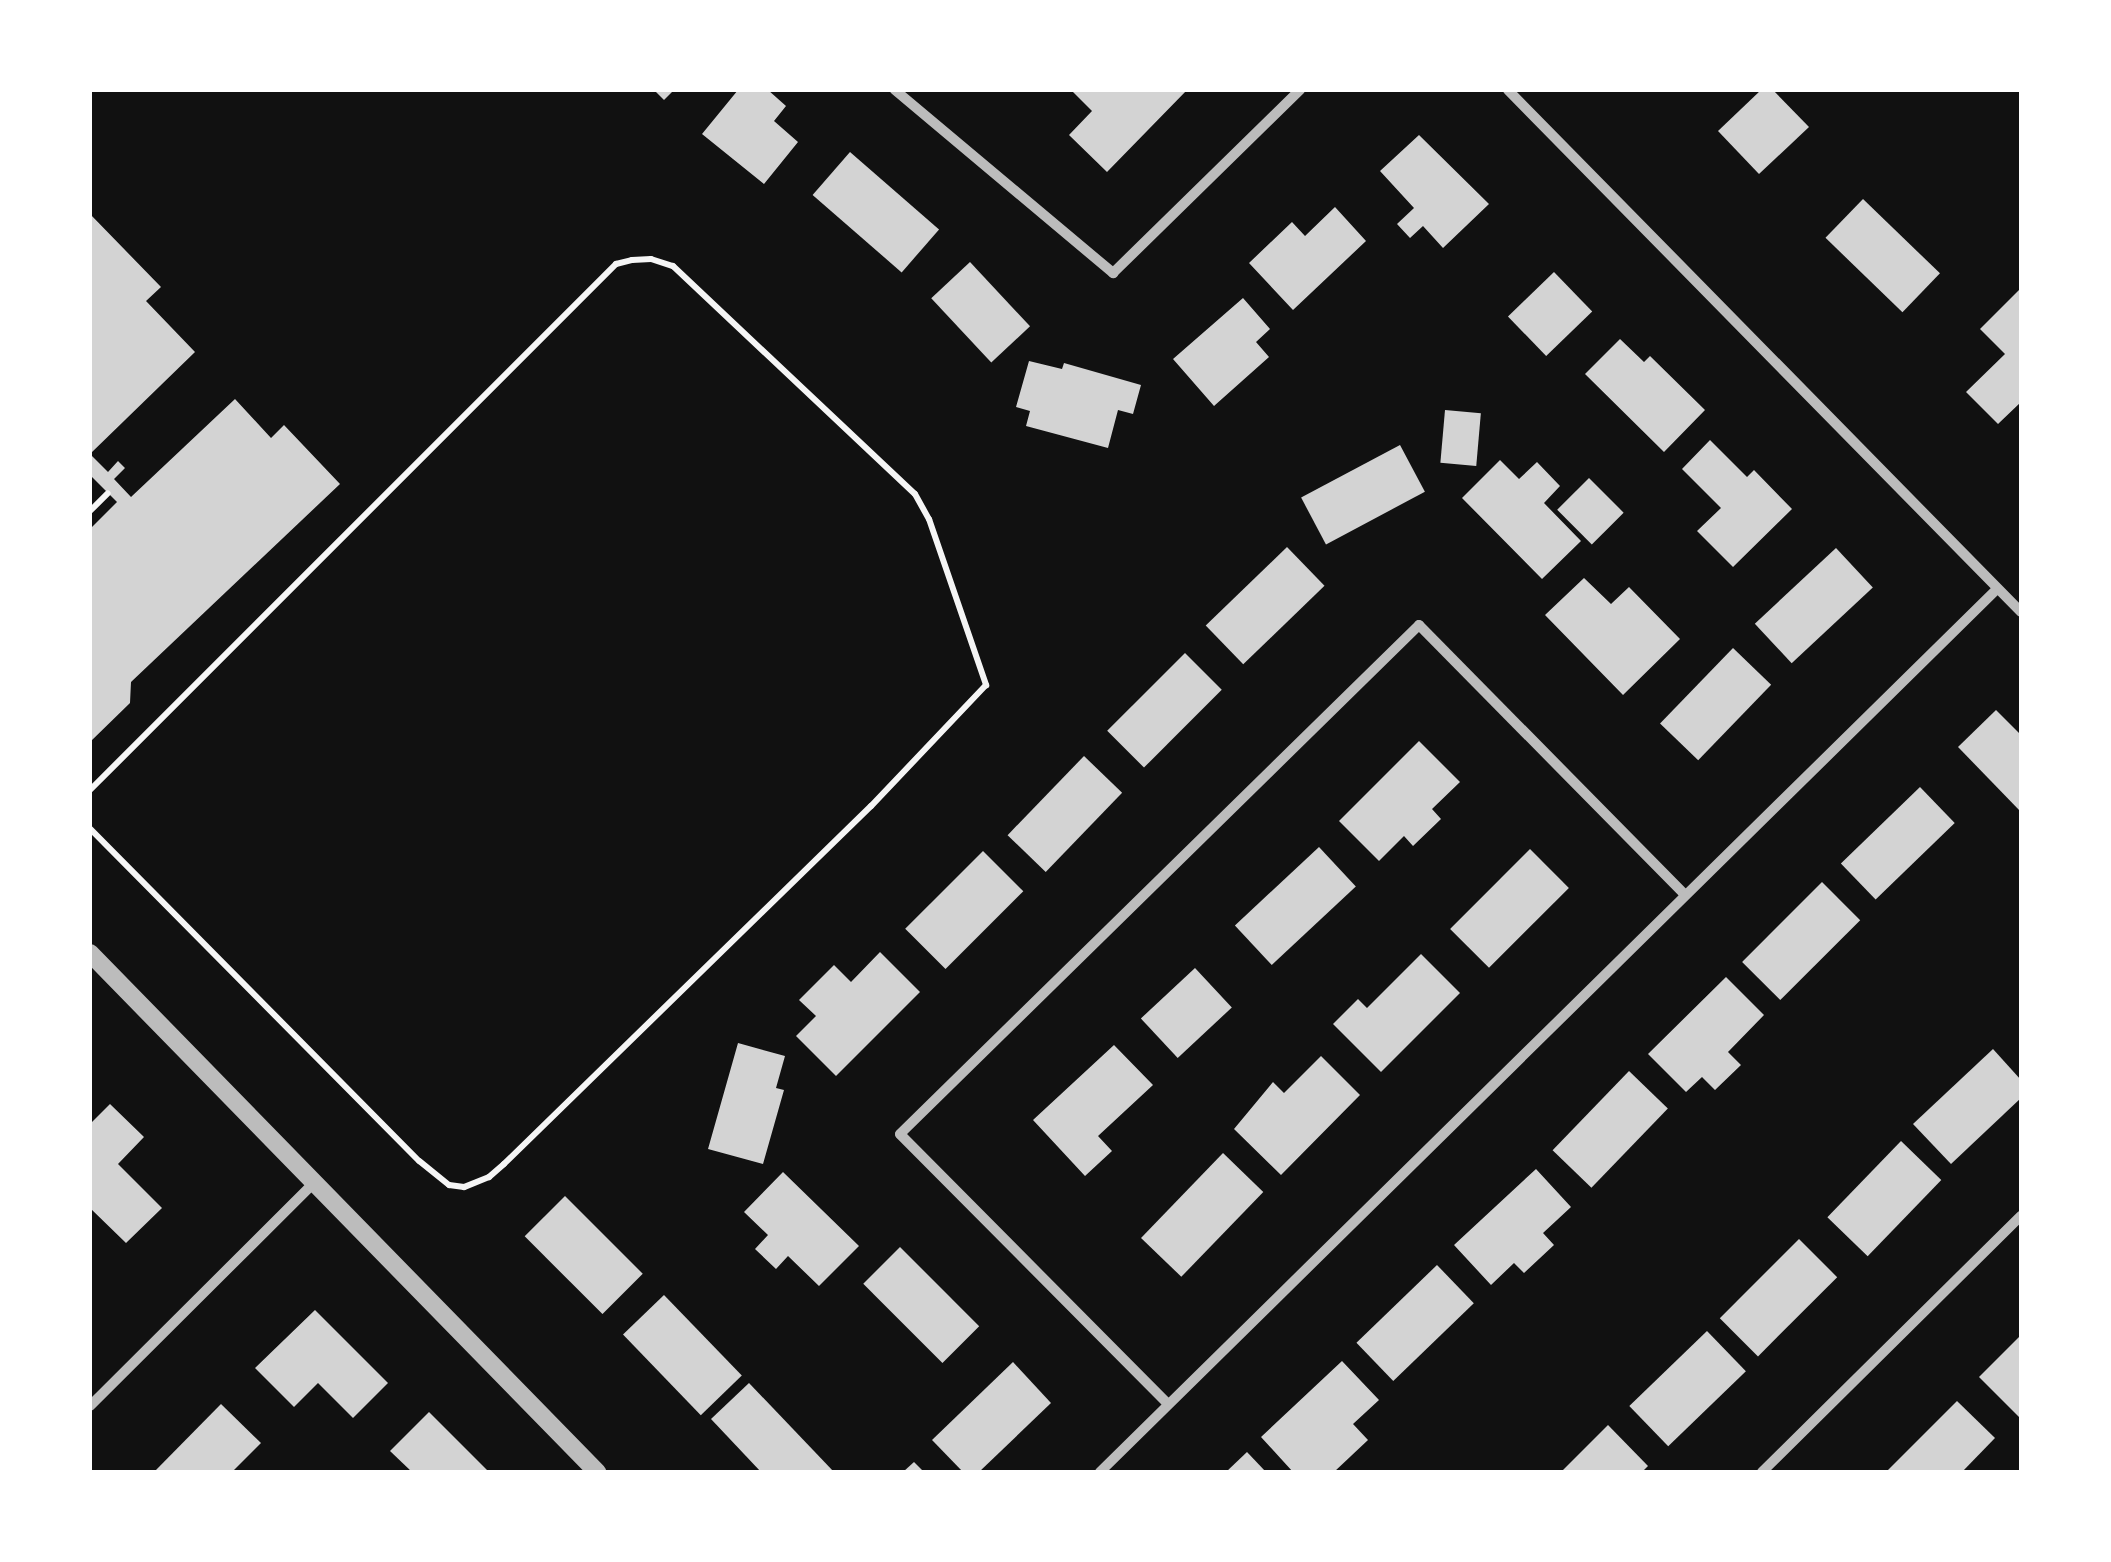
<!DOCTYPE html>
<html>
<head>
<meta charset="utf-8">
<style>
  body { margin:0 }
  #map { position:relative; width:2111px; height:1562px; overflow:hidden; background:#111; font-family:"DejaVu Sans",sans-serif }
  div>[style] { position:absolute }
  .building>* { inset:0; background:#d3d3d3; transform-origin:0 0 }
  .path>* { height:6px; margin:-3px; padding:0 3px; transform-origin:3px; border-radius:3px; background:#f5f5f5 }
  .minor>* { height:10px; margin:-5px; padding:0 5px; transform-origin:5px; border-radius:5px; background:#bcbcbc }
  .tertiary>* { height:18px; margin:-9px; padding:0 9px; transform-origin:9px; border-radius:9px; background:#bcbcbc }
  span { translate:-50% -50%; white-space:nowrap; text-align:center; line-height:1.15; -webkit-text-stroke:10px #fff; paint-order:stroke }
  .frame { position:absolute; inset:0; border:92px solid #fff; pointer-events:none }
</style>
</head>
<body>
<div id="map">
  <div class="building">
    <i style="clip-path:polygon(654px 90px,674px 90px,664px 100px)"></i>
    <i style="clip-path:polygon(738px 90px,768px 90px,786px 106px,774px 121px,798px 142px,764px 184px,702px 134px)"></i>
    <i style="clip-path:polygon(1071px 90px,1187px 90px,1107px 172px,1069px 135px,1092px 111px)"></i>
    <i style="clip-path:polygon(1761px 90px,1773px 90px,1809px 127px,1759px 174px,1718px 131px)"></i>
    <i style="clip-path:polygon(1419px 135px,1489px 204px,1443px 248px,1423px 226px,1410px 238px,1397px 224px,1414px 208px,1380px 171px)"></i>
    <i style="left:850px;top:152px;width:118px;height:57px;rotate:41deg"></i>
    <i style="left:1863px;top:199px;width:107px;height:54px;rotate:44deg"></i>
    <i style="clip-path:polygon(1335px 207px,1366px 241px,1293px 310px,1249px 263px,1292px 222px,1305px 236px)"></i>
    <i style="clip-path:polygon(90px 214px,161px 287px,146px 301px,195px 352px,90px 454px)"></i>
    <i style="left:970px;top:262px;width:88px;height:53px;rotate:47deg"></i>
    <i style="left:1554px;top:272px;width:55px;height:64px;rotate:46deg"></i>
    <i style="clip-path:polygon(2021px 288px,2021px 402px,1998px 424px,1966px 392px,2005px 354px,1980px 329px)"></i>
    <i style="clip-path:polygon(1243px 298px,1270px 329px,1256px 342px,1269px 357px,1214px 406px,1173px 359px)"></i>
    <i style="clip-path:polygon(1620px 339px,1644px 362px,1650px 356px,1705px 410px,1664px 452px,1585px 374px)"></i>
    <i style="clip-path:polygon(1029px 361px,1062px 369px,1064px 363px,1141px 385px,1133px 414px,1118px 410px,1108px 448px,1026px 426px,1030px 411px,1016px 407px)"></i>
    <i style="clip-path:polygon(235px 399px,271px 438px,284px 425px,340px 484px,131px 682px,130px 703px,90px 742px,90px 529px,117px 502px,90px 475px,90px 454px,108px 472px,118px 461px,125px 468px,114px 479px,131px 497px)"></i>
    <i style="left:1445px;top:410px;width:36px;height:53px;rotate:5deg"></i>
    <i style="clip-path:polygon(1710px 440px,1747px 477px,1754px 470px,1792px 509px,1733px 567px,1697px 531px,1721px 508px,1682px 469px)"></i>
    <i style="left:1400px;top:445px;width:53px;height:112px;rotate:62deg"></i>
    <i style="clip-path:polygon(1500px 460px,1519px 479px,1537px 462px,1560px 486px,1544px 503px,1581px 541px,1542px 579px,1462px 498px)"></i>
    <i style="left:1589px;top:478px;width:49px;height:45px;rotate:45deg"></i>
    <i style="left:1287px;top:547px;width:54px;height:113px;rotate:46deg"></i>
    <i style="left:1836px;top:548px;width:54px;height:111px;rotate:47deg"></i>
    <i style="clip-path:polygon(1584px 578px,1611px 604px,1629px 587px,1680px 639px,1623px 695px,1545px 615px)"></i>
    <i style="left:1733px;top:648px;width:53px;height:105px;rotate:44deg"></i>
    <i style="left:1185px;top:653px;width:52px;height:110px;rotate:45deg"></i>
    <i style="clip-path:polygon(1996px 710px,2021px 735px,2021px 812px,1958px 747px)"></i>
    <i style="clip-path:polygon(1419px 741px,1460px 782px,1432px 809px,1441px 819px,1413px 846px,1404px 836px,1379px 861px,1339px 821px)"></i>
    <i style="left:1084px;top:756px;width:53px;height:110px;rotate:44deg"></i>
    <i style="left:1920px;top:787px;width:50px;height:110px;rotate:46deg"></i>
    <i style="left:1319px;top:847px;width:54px;height:115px;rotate:47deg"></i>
    <i style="left:1530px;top:849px;width:55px;height:113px;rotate:45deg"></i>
    <i style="left:983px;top:851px;width:57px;height:110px;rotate:45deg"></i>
    <i style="left:1822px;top:882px;width:54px;height:113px;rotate:45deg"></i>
    <i style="clip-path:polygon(880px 952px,920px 992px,836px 1076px,796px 1036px,816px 1016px,799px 1000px,834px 965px,851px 982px)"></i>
    <i style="clip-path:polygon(1421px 954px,1460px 993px,1381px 1072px,1333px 1024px,1358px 999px,1367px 1008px)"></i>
    <i style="left:1195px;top:968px;width:54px;height:74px;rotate:47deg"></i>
    <i style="clip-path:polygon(1726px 977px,1764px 1015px,1728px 1052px,1741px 1065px,1715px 1090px,1702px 1077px,1686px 1092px,1648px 1054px)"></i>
    <i style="clip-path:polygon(738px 1043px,785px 1056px,776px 1088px,784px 1090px,763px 1164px,708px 1149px)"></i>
    <i style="clip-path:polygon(1114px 1045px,1153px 1085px,1098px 1136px,1112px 1151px,1085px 1176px,1033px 1120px)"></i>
    <i style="clip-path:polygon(1993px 1049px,2021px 1080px,2021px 1098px,1951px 1164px,1913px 1124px)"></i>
    <i style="clip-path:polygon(1321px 1056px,1360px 1095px,1281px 1175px,1234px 1129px,1273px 1082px,1284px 1093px)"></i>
    <i style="left:1629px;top:1071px;width:54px;height:110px;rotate:44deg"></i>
    <i style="clip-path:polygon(110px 1104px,144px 1137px,118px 1164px,162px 1208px,126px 1243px,90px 1208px,90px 1124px)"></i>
    <i style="left:1901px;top:1141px;width:56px;height:106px;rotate:44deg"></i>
    <i style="left:1223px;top:1153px;width:56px;height:118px;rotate:44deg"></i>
    <i style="clip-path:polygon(1536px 1169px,1571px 1207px,1543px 1233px,1554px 1245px,1524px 1273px,1514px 1263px,1491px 1285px,1454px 1245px)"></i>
    <i style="clip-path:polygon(783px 1172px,859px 1246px,819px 1286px,788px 1256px,776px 1269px,755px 1249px,768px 1235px,744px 1212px)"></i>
    <i style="left:565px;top:1196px;width:110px;height:57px;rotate:45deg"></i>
    <i style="left:1799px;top:1239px;width:54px;height:112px;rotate:45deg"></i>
    <i style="left:900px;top:1247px;width:112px;height:52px;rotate:45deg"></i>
    <i style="left:1437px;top:1265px;width:53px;height:112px;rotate:46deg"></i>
    <i style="left:664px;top:1295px;width:112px;height:57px;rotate:46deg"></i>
    <i style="clip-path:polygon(315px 1310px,388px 1383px,353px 1418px,318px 1383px,294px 1407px,255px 1368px)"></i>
    <i style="left:1707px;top:1331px;width:56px;height:108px;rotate:46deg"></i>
    <i style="clip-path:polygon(2021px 1335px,2021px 1414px,2019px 1417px,1979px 1377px)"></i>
    <i style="clip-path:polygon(1342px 1361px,1379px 1400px,1353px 1424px,1368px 1440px,1334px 1472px,1293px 1472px,1261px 1437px)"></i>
    <i style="clip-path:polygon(1013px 1362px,1051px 1403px,979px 1472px,963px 1472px,932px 1440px)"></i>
    <i style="clip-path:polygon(749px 1383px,834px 1472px,761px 1472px,711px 1419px)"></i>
    <i style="clip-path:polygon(1957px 1401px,1995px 1438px,1962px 1472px,1886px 1472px)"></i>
    <i style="clip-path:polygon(221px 1404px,261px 1443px,232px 1472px,154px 1472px)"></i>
    <i style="clip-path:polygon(429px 1412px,489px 1472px,412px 1472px,390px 1451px)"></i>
    <i style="clip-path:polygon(1608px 1425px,1648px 1466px,1642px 1472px,1561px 1472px)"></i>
    <i style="clip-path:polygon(1247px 1452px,1266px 1472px,1226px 1472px)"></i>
    <i style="clip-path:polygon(914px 1462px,924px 1472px,903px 1472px)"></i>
  </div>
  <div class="path">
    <i style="left:90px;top:511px;width:25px;rotate:-45deg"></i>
    <i style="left:90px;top:790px;width:744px;rotate:-45deg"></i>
    <i style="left:616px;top:264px;width:16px;rotate:-14deg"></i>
    <i style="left:632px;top:260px;width:19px;rotate:-3deg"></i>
    <i style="left:651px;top:259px;width:23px;rotate:18deg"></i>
    <i style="left:673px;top:266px;width:332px;rotate:43.3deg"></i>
    <i style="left:915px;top:494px;width:29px;rotate:61deg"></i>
    <i style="left:929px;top:519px;width:176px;rotate:71deg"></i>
    <i style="left:986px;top:685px;width:167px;rotate:133.5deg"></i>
    <i style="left:871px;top:806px;width:513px;rotate:135.71deg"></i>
    <i style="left:504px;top:1164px;width:20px;rotate:139deg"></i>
    <i style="left:489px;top:1177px;width:27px;rotate:158deg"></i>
    <i style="left:464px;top:1187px;width:15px;rotate:-172deg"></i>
    <i style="left:449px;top:1185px;width:38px;rotate:-141deg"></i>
    <i style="left:419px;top:1161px;width:467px;rotate:-134.7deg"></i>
  </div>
  <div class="minor">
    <i style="left:895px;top:90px;width:285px;rotate:40deg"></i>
    <i style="left:1113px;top:273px;width:262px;rotate:-44.4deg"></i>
    <i style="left:1508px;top:90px;width:732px;rotate:45.5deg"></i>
    <i style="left:1168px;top:1404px;width:380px;rotate:-134.8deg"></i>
    <i style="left:900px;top:1134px;width:727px;rotate:-44.44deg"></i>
    <i style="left:1419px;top:625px;width:376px;rotate:45.4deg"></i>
    <i style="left:90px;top:1406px;width:315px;rotate:-44.9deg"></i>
    <i style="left:1100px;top:1472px;width:1259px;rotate:-44.55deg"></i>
    <i style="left:1762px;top:1472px;width:364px;rotate:-44.7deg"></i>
  </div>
  <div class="tertiary">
    <i style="left:90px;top:953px;width:726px;rotate:45.67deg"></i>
  </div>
  <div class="frame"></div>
</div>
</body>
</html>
